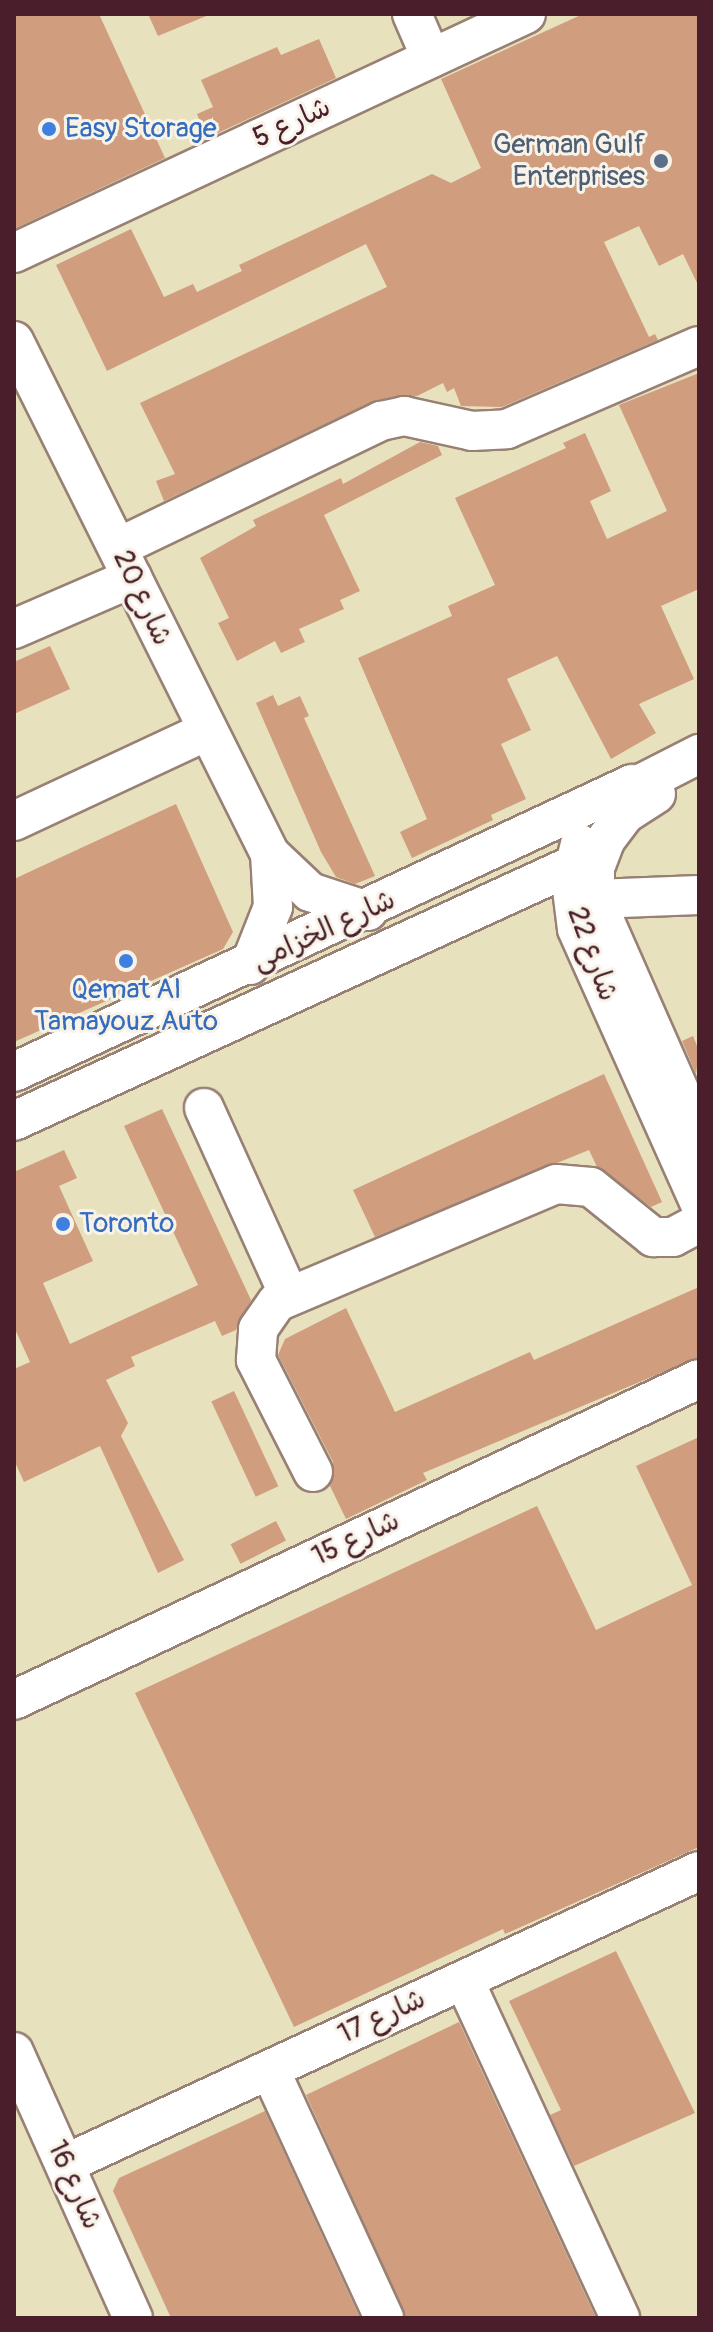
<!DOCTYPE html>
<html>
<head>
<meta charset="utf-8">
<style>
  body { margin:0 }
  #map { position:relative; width:713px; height:2332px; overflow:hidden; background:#e8e1bd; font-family:Pangolin,"Playpen Sans Arabic",sans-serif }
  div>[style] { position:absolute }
  .building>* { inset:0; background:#d09d7f; transform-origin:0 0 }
  .roads { filter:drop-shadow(2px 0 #998074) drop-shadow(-2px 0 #998074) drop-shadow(0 2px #998074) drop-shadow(0 -2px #998074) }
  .minor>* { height:38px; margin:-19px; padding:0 19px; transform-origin:19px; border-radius:19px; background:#fff }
  .dots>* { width:22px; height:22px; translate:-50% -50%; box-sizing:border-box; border:4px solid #f7f3e8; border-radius:50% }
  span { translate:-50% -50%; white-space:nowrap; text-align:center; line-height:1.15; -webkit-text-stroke:6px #f7f3e8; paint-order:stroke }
  .street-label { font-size:28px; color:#4a1f2b }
  .shop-label { font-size:28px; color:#366cbe }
  .left { translate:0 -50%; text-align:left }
  .service-label { font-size:28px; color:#4e5e75 }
  .right { translate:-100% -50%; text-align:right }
  .frame { position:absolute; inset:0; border:16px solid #4a1f2b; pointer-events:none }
</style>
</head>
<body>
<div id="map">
  <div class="building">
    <i style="clip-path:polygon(14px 14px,99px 14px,165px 158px,14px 229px)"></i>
    <i style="clip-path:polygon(148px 14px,211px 14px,158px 36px)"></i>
    <i style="clip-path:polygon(583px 14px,699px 14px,699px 287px,683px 254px,659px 266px,639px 226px,604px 242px,649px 337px,655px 334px,658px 340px,502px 407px,461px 406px,454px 388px,447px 392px,443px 383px,417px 396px,376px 400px,164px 501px,156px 481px,175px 474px,140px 403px,387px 287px,366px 244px,107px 371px,56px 265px,131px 229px,164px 297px,193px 284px,197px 292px,242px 271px,239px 265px,432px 174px,451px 183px,481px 168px,441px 79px)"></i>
    <i style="clip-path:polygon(319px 39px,336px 78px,207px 138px,197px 114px,213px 107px,201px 80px,277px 47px,281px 55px)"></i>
    <i style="clip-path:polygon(699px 373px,699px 589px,661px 606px,694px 679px,639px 704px,656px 733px,611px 759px,557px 656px,507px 679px,531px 730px,501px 744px,526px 799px,491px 815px,493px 820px,412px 858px,400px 832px,427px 819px,358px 658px,452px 616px,448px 606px,495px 585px,455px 498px,566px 448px,563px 443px,585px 433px,611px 491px,590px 501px,607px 539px,667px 511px,619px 405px)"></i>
    <i style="clip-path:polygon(420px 442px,438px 446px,442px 455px,324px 515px,360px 591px,340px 600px,344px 609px,299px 629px,305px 642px,281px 653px,275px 641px,237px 661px,218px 623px,229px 618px,200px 558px,256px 526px,253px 520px,341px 478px,343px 484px)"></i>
    <i style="clip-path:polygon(50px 646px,70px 689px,14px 714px,14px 662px)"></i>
    <i style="clip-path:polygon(273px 695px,278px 706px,300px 696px,309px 716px,304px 718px,375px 876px,355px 884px,336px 877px,321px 852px,256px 703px)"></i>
    <i style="clip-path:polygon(176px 804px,233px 932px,223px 949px,14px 1042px,14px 879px)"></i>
    <i style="clip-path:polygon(693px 1036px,699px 1051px,696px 1074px,682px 1041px)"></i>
    <i style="clip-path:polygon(604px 1074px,662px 1202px,651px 1207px,597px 1167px,589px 1150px,375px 1237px,353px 1190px)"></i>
    <i style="clip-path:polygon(162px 1109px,251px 1300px,236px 1330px,222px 1336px,215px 1321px,131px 1357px,135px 1366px,106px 1380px,128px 1423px,121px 1436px,184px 1560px,158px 1573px,100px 1446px,24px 1482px,14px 1460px,14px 1369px,30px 1362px,14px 1327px,14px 1172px,64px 1150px,77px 1178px,59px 1186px,93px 1261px,43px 1283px,70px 1344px,198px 1285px,124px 1126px)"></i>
    <i style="clip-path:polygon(699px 1287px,699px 1357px,423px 1473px,427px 1480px,346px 1519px,330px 1486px,333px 1462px,278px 1355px,285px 1339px,346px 1308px,395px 1412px,530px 1352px,534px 1360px)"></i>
    <i style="left:234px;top:1391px;width:105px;height:25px;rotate:65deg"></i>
    <i style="clip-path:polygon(699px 1437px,699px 1847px,505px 1934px,503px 1929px,294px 2027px,135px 1693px,537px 1506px,596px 1630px,692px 1585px,636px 1466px)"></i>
    <i style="left:276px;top:1521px;width:22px;height:51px;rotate:63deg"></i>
    <i style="clip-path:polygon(616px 1951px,695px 2113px,574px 2166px,550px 2115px,561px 2110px,509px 2001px)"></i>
    <i style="clip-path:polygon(459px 2022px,596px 2318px,406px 2318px,306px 2095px)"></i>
    <i style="clip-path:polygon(265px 2111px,360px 2318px,171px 2318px,113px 2191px,119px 2178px)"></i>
  </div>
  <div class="roads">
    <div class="minor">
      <i style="left:412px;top:14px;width:48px;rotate:66.6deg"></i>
      <i style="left:14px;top:253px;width:565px;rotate:-25.02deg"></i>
      <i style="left:14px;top:341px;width:573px;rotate:63.48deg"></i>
      <i style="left:270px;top:854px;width:55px;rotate:43.5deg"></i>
      <i style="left:310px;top:892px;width:61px;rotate:18.1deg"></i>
      <i style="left:119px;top:547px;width:291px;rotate:-25.7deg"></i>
      <i style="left:381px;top:421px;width:24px;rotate:-12deg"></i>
      <i style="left:404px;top:416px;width:70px;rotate:12.4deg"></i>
      <i style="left:472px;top:431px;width:35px;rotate:-3deg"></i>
      <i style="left:507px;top:429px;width:209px;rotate:-23.4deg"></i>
      <i style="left:14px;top:629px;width:129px;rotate:-23.4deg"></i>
      <i style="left:656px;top:794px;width:37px;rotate:147deg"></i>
      <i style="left:625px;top:814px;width:31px;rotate:127deg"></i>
      <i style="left:606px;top:839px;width:31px;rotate:111deg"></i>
      <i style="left:595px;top:868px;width:31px;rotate:90deg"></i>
      <i style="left:595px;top:899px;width:258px;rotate:66.2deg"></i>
      <i style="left:613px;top:798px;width:97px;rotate:-27.1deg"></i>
      <i style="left:14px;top:821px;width:211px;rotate:-25deg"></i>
      <i style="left:580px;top:844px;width:38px;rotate:104deg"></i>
      <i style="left:571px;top:881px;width:48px;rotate:82.9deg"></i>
      <i style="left:577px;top:929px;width:299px;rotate:65.9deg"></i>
      <i style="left:595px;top:899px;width:104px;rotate:-2.2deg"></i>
      <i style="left:250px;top:965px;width:62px;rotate:-68.4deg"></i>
      <i style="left:273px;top:907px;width:53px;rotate:-93.2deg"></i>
      <i style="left:14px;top:1072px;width:682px;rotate:-24.99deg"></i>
      <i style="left:204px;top:1108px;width:205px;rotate:65.6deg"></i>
      <i style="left:14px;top:1121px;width:643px;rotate:-24.61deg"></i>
      <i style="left:313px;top:1472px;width:126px;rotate:-117deg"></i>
      <i style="left:256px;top:1360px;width:31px;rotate:-86deg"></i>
      <i style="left:258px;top:1329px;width:33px;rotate:-55deg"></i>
      <i style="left:277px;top:1302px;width:303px;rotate:-22.9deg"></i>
      <i style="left:556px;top:1184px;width:35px;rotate:5deg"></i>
      <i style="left:591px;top:1187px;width:80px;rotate:38.9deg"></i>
      <i style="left:653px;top:1237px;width:20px"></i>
      <i style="left:673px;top:1237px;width:30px;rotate:-28deg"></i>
      <i style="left:14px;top:1700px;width:756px;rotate:-25.11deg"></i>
      <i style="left:464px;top:1980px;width:372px;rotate:65.2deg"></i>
      <i style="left:14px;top:2052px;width:291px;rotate:65.9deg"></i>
      <i style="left:270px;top:2070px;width:273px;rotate:65.3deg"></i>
      <i style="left:65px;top:2164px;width:698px;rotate:-24.8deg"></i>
    </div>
  </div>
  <div class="dots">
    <i style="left:49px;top:129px;background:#3f7fe0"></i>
    <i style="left:661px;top:161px;background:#5c6f8a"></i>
    <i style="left:126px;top:961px;background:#3f7fe0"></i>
    <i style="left:63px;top:1224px;background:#3f7fe0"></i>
  </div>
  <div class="street-label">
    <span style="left:292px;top:123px;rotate:-25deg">شارع 5</span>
    <span style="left:142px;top:598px;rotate:65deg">شارع 20</span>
    <span style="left:324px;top:931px;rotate:-25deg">شارع الخزامى</span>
    <span style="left:592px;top:954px;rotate:70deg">شارع 22</span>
    <span style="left:356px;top:1539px;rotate:-25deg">شارع 15</span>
    <span style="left:382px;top:2017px;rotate:-25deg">شارع 17</span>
    <span style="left:74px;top:2185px;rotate:66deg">شارع 16</span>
  </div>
  <div class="shop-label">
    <span class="left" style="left:65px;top:129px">Easy Storage</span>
    <span style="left:126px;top:1006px">Qemat Al<br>Tamayouz Auto</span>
    <span class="left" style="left:79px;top:1224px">Toronto</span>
  </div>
  <div class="service-label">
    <span class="right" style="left:645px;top:161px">German Gulf<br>Enterprises</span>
  </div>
  <div class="frame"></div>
</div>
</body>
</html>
